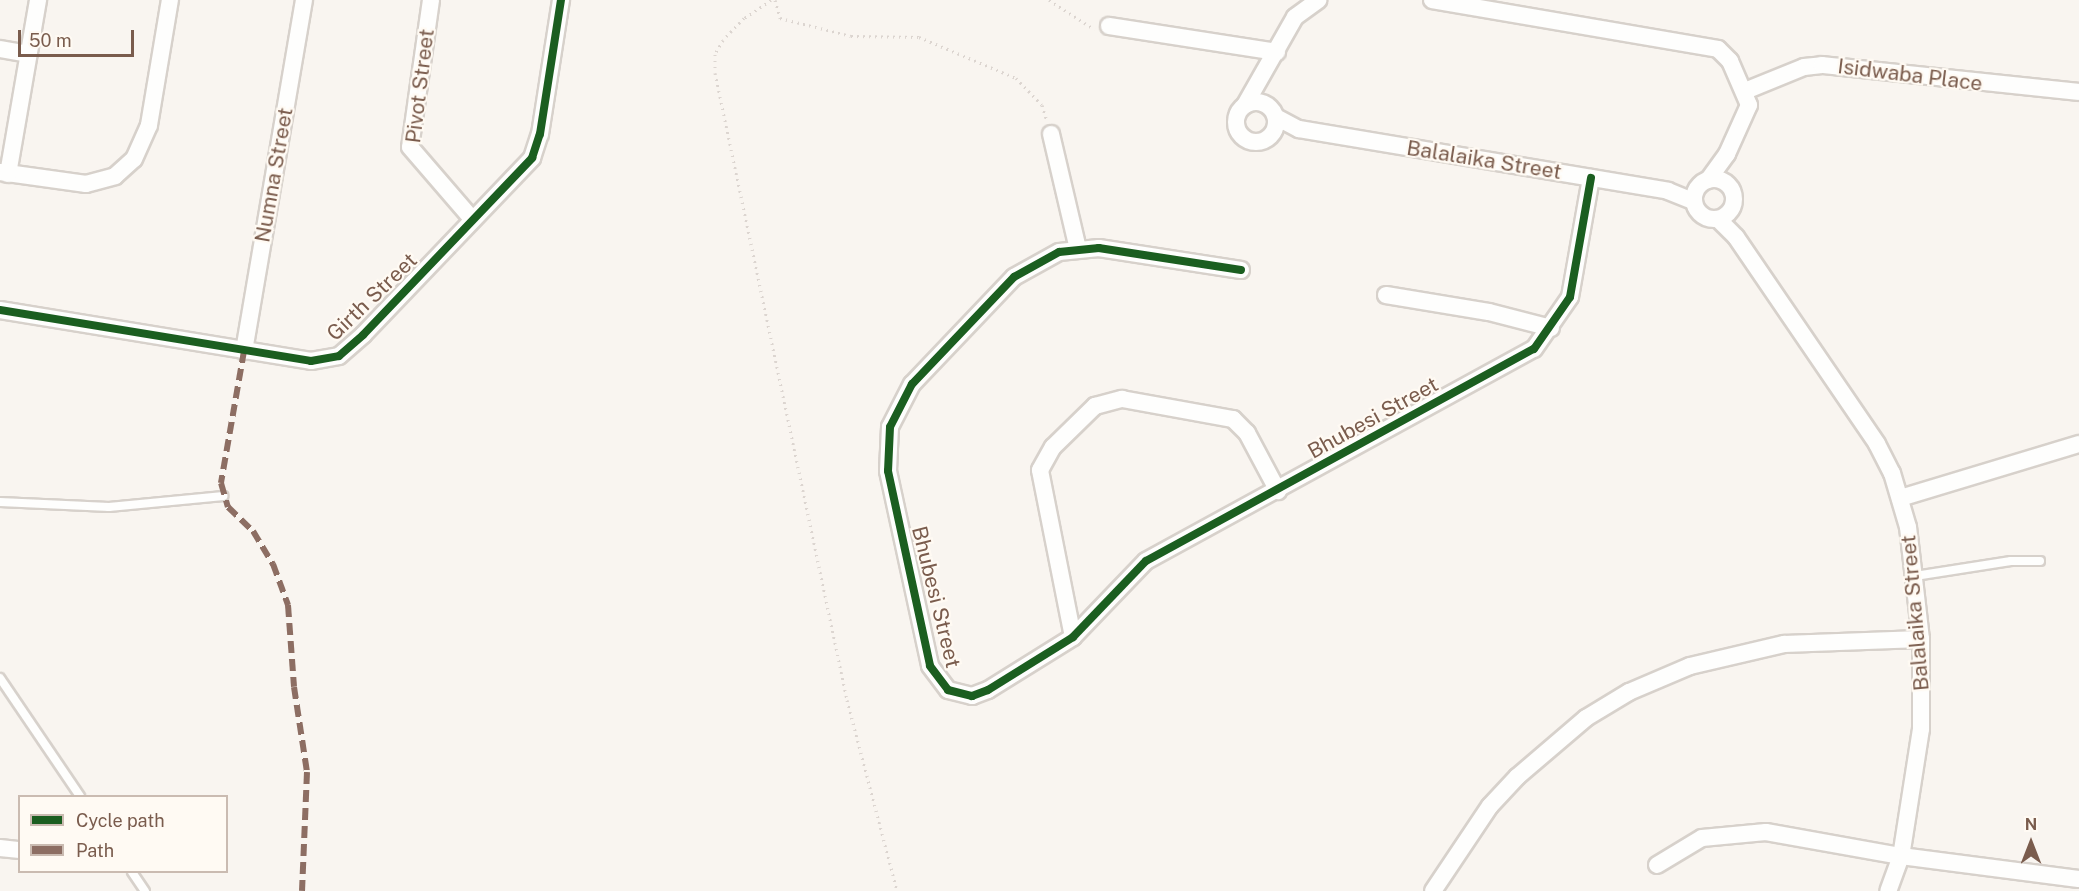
<!DOCTYPE html>
<html>
<head>
<meta charset="utf-8">
<style>
  body { margin:0 }
  #map { position:relative; width:2079px; height:891px; overflow:hidden; background:#f9f5f0; font-family:"Public Sans",sans-serif }
  div>[style] { position:absolute }
  .path>* { height:3px; margin-top:-1.5px; transform-origin:0; background:repeating-linear-gradient(90deg,#dcd5d0 0 1.5px,transparent 0 6px) }
  .roads { filter:drop-shadow(2px 0 #d7d1cb) drop-shadow(-2px 0 #d7d1cb) drop-shadow(0 2px #d7d1cb) drop-shadow(0 -2px #d7d1cb) }
  .service>* { height:8px; margin:-4px; padding:0 4px; transform-origin:4px; border-radius:4px; background:#fefefd }
  .minor>* { height:16px; margin:-8px; padding:0 8px; transform-origin:8px; border-radius:8px; background:#fefefd }
  .minor>.ring { margin:-8px; padding:0; box-sizing:content-box; background:none; border:16px solid #fefefd; border-radius:50% }
  .quiet>* { height:6px; margin-top:-3px; transform-origin:0; background:repeating-linear-gradient(90deg,#8d6e63 0 12px,transparent 0 18px) }
  .cycleway>* { height:8px; margin:-4px; padding:0 4px; transform-origin:4px; border-radius:4px; background:#1b5e20 }
  span { translate:-50% -50%; white-space:nowrap; text-align:center; line-height:1.15; -webkit-text-stroke:4.5px #fffaf3; paint-order:stroke }
  .street-label { font-size:21px; color:#7a5c4d }
  .legend { position:absolute; left:18px; top:795px; width:210px; height:78px; box-sizing:border-box; background:#fffaf3; border:2px solid #cabbb1; margin:0; padding:8px 10px; list-style:none; font-size:18px; color:#7a5c4d }
  .legend li { display:flex; align-items:center; gap:12px; height:30px }
  .legend b { width:30px; border:2px solid #cabbb1 }
  .north { position:absolute; left:2001px; top:813px; width:60px; height:60px; -webkit-text-stroke:4px #fffaf3; paint-order:stroke; rotate:0deg; font-size:16px; font-weight:700; line-height:24px; text-align:center; color:#7a5c4d }
  .north::after { content:''; display:block; margin:auto; width:21px; height:27px; background:#7a5c4d; clip-path:polygon(50% 0,100% 100%,50% 72%,0 100%) }
  .scale { position:absolute; left:18px; top:30px; width:116px; height:27px; box-sizing:border-box; border:3px solid #7a5c4d; border-top:0; padding-left:8px; font-size:18px; line-height:21px; white-space:nowrap; color:#7a5c4d; -webkit-text-stroke:4px #fffaf3; paint-order:stroke }
</style>
</head>
<body>
<div id="map">
  <div class="path">
    <i style="left:771px;top:0;width:32px;rotate:146deg"></i>
    <i style="left:744px;top:18px;width:30px;rotate:134deg"></i>
    <i style="left:723px;top:40px;width:16px;rotate:120deg"></i>
    <i style="left:715px;top:54px;width:19px;rotate:90deg"></i>
    <i style="left:715px;top:73px;width:641px;rotate:78.11deg"></i>
    <i style="left:847px;top:700px;width:197px;rotate:75.3deg"></i>
    <i style="left:775px;top:0;width:19px;rotate:74deg"></i>
    <i style="left:780px;top:18px;width:73px;rotate:14.2deg"></i>
    <i style="left:851px;top:36px;width:68px;rotate:0.8deg"></i>
    <i style="left:919px;top:37px;width:105px;rotate:22.9deg"></i>
    <i style="left:1016px;top:78px;width:37px;rotate:46deg"></i>
    <i style="left:1042px;top:105px;width:17px;rotate:73deg"></i>
    <i style="left:1049px;top:0;width:54px;rotate:32.8deg"></i>
  </div>
  <div class="roads">
    <div class="service">
      <i style="left:0;top:502px;width:109px;rotate:2.6deg"></i>
      <i style="left:109px;top:507px;width:115px;rotate:-5.5deg"></i>
      <i style="left:1915px;top:576px;width:97px;rotate:-8.9deg"></i>
      <i style="left:2011px;top:561px;width:29px"></i>
      <i style="left:0;top:678px;width:143px;rotate:55.9deg"></i>
      <i style="left:132px;top:872px;width:23px;rotate:56deg"></i>
    </div>
    <div class="minor">
      <i style="left:431px;top:0;width:148px;rotate:98.1deg"></i>
      <i style="left:410px;top:147px;width:96px;rotate:49.2deg"></i>
      <i style="left:1432px;top:0;width:290px;rotate:9.7deg"></i>
      <i style="left:1718px;top:49px;width:17px;rotate:45deg"></i>
      <i style="left:1730px;top:61px;width:48px;rotate:66.6deg"></i>
      <i style="left:1749px;top:105px;width:54px;rotate:114.2deg"></i>
      <i style="left:1727px;top:154px;width:32px;rotate:126deg"></i>
      <i style="left:1109px;top:26px;width:170px;rotate:8.8deg"></i>
      <i style="left:0;top:49px;width:29px;rotate:10deg"></i>
      <i style="left:1745px;top:91px;width:64px;rotate:-22.1deg"></i>
      <i style="left:1804px;top:67px;width:18px;rotate:-6deg"></i>
      <i style="left:1822px;top:65px;width:258px;rotate:6deg"></i>
      <i class="ring" style="left:1236px;top:102px;width:24px;height:24px"></i>
      <i style="left:1245px;top:105px;width:101px;rotate:-60.4deg"></i>
      <i style="left:1295px;top:17px;width:29px;rotate:-36deg"></i>
      <i style="left:1276px;top:117px;width:26px;rotate:28deg"></i>
      <i style="left:1299px;top:129px;width:374px;rotate:9.5deg"></i>
      <i style="left:1668px;top:191px;width:27px;rotate:22deg"></i>
      <i style="left:1051px;top:134px;width:118px;rotate:76.8deg"></i>
      <i style="left:0;top:172px;width:87px;rotate:7.9deg"></i>
      <i style="left:86px;top:184px;width:30px;rotate:-15deg"></i>
      <i style="left:115px;top:176px;width:25px;rotate:-42deg"></i>
      <i style="left:134px;top:159px;width:37px;rotate:-66deg"></i>
      <i style="left:149px;top:125px;width:127px;rotate:-80.5deg"></i>
      <i style="left:8px;top:174px;width:177px;rotate:-80.2deg"></i>
      <i class="ring" style="left:1694px;top:179px;width:24px;height:24px"></i>
      <i style="left:1718px;top:219px;width:25px;rotate:45deg"></i>
      <i style="left:1736px;top:237px;width:250px;rotate:55.7deg"></i>
      <i style="left:1877px;top:444px;width:33px;rotate:63deg"></i>
      <i style="left:1892px;top:473px;width:56px;rotate:73.5deg"></i>
      <i style="left:1908px;top:527px;width:113px;rotate:83.4deg"></i>
      <i style="left:1921px;top:639px;width:90px;rotate:90deg"></i>
      <i style="left:1921px;top:729px;width:129px;rotate:98.9deg"></i>
      <i style="left:1901px;top:856px;width:37px;rotate:110deg"></i>
      <i style="left:1241px;top:270px;width:144px;rotate:-171.2deg"></i>
      <i style="left:1099px;top:248px;width:40px;rotate:174.3deg"></i>
      <i style="left:1059px;top:252px;width:51px;rotate:150.9deg"></i>
      <i style="left:1014px;top:277px;width:148px;rotate:133.6deg"></i>
      <i style="left:912px;top:384px;width:48px;rotate:117.1deg"></i>
      <i style="left:890px;top:427px;width:44px;rotate:92.6deg"></i>
      <i style="left:888px;top:471px;width:199px;rotate:77.8deg"></i>
      <i style="left:930px;top:666px;width:30px;rotate:53deg"></i>
      <i style="left:948px;top:690px;width:25px;rotate:14deg"></i>
      <i style="left:972px;top:696px;width:17px;rotate:-21deg"></i>
      <i style="left:988px;top:690px;width:100px;rotate:-31.9deg"></i>
      <i style="left:1073px;top:637px;width:105px;rotate:-46.2deg"></i>
      <i style="left:1146px;top:561px;width:442px;rotate:-28.7deg"></i>
      <i style="left:1534px;top:349px;width:63px;rotate:-55.3deg"></i>
      <i style="left:1570px;top:297px;width:121px;rotate:-80deg"></i>
      <i style="left:1386px;top:295px;width:104px;rotate:9.4deg"></i>
      <i style="left:1489px;top:312px;width:64px;rotate:14.5deg"></i>
      <i style="left:0;top:310px;width:315px;rotate:9.3deg"></i>
      <i style="left:311px;top:361px;width:28px;rotate:-10deg"></i>
      <i style="left:339px;top:356px;width:32px;rotate:-41deg"></i>
      <i style="left:363px;top:335px;width:245px;rotate:-46.3deg"></i>
      <i style="left:532px;top:158px;width:25px;rotate:-72deg"></i>
      <i style="left:540px;top:134px;width:136px;rotate:-81.1deg"></i>
      <i style="left:244px;top:351px;width:356px;rotate:-80.3deg"></i>
      <i style="left:1900px;top:498px;width:187px;rotate:-16.8deg"></i>
      <i style="left:1073px;top:637px;width:170px;rotate:-101.2deg"></i>
      <i style="left:1040px;top:470px;width:26px;rotate:-61deg"></i>
      <i style="left:1053px;top:447px;width:59px;rotate:-44.3deg"></i>
      <i style="left:1095px;top:406px;width:28px;rotate:-15deg"></i>
      <i style="left:1122px;top:399px;width:113px;rotate:10.2deg"></i>
      <i style="left:1233px;top:419px;width:20px;rotate:45deg"></i>
      <i style="left:1247px;top:433px;width:66px;rotate:61.9deg"></i>
      <i style="left:0;top:848px;width:20px;rotate:6deg"></i>
      <i style="left:1657px;top:865px;width:52px;rotate:-31deg"></i>
      <i style="left:1702px;top:838px;width:64px;rotate:-5.4deg"></i>
      <i style="left:1766px;top:832px;width:137px;rotate:10.1deg"></i>
      <i style="left:1901px;top:856px;width:179px;rotate:7.4deg"></i>
      <i style="left:1433px;top:891px;width:102px;rotate:-56.2deg"></i>
      <i style="left:1490px;top:806px;width:40px;rotate:-47deg"></i>
      <i style="left:1517px;top:777px;width:91px;rotate:-40.5deg"></i>
      <i style="left:1586px;top:718px;width:50px;rotate:-31.2deg"></i>
      <i style="left:1629px;top:692px;width:66px;rotate:-23.1deg"></i>
      <i style="left:1690px;top:666px;width:97px;rotate:-13.2deg"></i>
      <i style="left:1784px;top:644px;width:137px;rotate:-2.1deg"></i>
    </div>
  </div>
  <div class="quiet">
    <i style="left:244px;top:351px;width:134px;rotate:99.9deg"></i>
    <i style="left:221px;top:483px;width:25px;rotate:74deg"></i>
    <i style="left:228px;top:507px;width:35px;rotate:44deg"></i>
    <i style="left:253px;top:531px;width:39px;rotate:59deg"></i>
    <i style="left:273px;top:564px;width:44px;rotate:69.9deg"></i>
    <i style="left:288px;top:605px;width:82px;rotate:85.8deg"></i>
    <i style="left:294px;top:687px;width:86px;rotate:81.3deg"></i>
    <i style="left:307px;top:772px;width:119px;rotate:92.4deg"></i>
  </div>
  <div class="cycleway">
    <i style="left:1241px;top:270px;width:144px;rotate:-171.2deg"></i>
    <i style="left:1099px;top:248px;width:40px;rotate:174.3deg"></i>
    <i style="left:1059px;top:252px;width:51px;rotate:150.9deg"></i>
    <i style="left:1014px;top:277px;width:148px;rotate:133.6deg"></i>
    <i style="left:912px;top:384px;width:48px;rotate:117.1deg"></i>
    <i style="left:890px;top:427px;width:44px;rotate:92.6deg"></i>
    <i style="left:888px;top:471px;width:199px;rotate:77.8deg"></i>
    <i style="left:930px;top:666px;width:30px;rotate:53deg"></i>
    <i style="left:948px;top:690px;width:25px;rotate:14deg"></i>
    <i style="left:972px;top:696px;width:17px;rotate:-21deg"></i>
    <i style="left:988px;top:690px;width:100px;rotate:-31.9deg"></i>
    <i style="left:1073px;top:637px;width:105px;rotate:-46.2deg"></i>
    <i style="left:1146px;top:561px;width:442px;rotate:-28.7deg"></i>
    <i style="left:1534px;top:349px;width:63px;rotate:-55.3deg"></i>
    <i style="left:1570px;top:297px;width:121px;rotate:-80deg"></i>
    <i style="left:0;top:310px;width:315px;rotate:9.3deg"></i>
    <i style="left:311px;top:361px;width:28px;rotate:-10deg"></i>
    <i style="left:339px;top:356px;width:32px;rotate:-41deg"></i>
    <i style="left:363px;top:335px;width:245px;rotate:-46.3deg"></i>
    <i style="left:532px;top:158px;width:25px;rotate:-72deg"></i>
    <i style="left:540px;top:134px;width:136px;rotate:-81.1deg"></i>
  </div>
  <div class="street-label">
    <span style="left:1910px;top:75px;rotate:7deg">Isidwaba Place</span>
    <span style="left:420px;top:86px;rotate:-83deg">Pivot Street</span>
    <span style="left:1484px;top:160px;rotate:9deg">Balalaika Street</span>
    <span style="left:274px;top:175px;rotate:-80deg">Numna Street</span>
    <span style="left:372px;top:297px;rotate:-44deg">Girth Street</span>
    <span style="left:1373px;top:418px;rotate:-29deg">Bhubesi Street</span>
    <span style="left:936px;top:597px;rotate:76deg">Bhubesi Street</span>
    <span style="left:1915px;top:613px;rotate:-95deg">Balalaika Street</span>
  </div>
  <ul class="legend">
  <li><b style="height:8px;background:#1b5e20"></b>Cycle path</li>
  <li><b style="height:8px;background:#8d6e63"></b>Path</li>
  </ul>
  <div class="north">N</div>
  <div class="scale">50 m</div>
</div>
</body>
</html>
